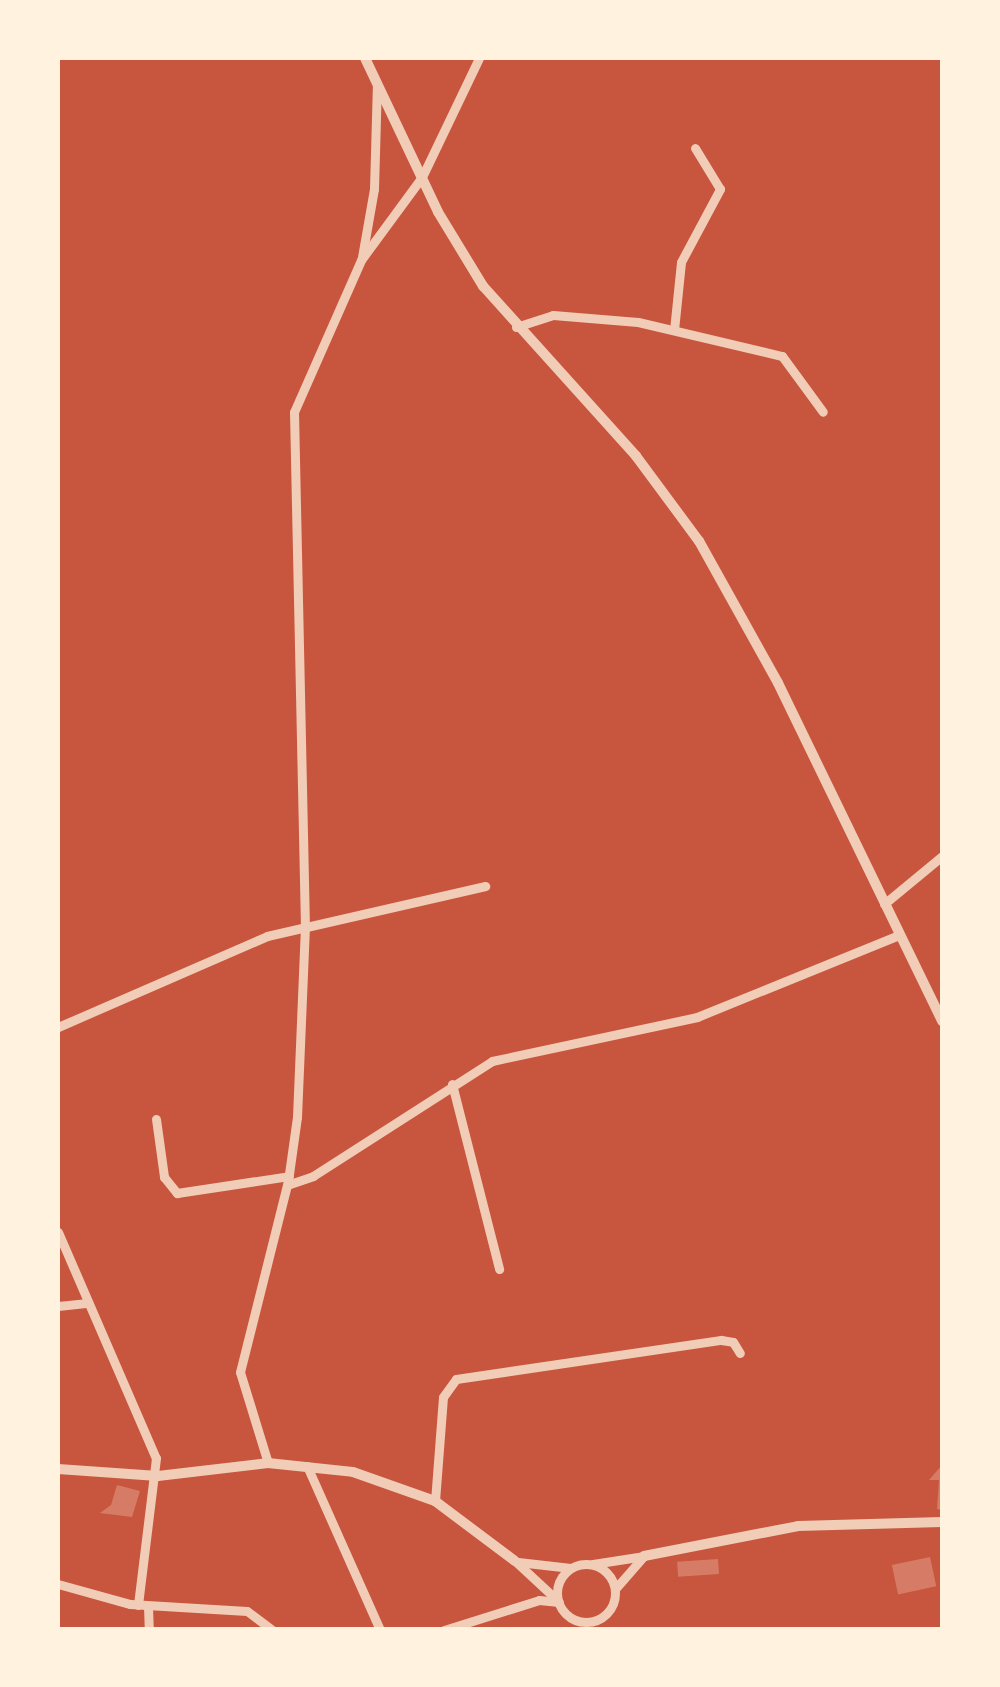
<!DOCTYPE html>
<html>
<head>
<meta charset="utf-8">
<style>
  body { margin:0 }
  #map { position:relative; width:1000px; height:1687px; overflow:hidden; background:#c8553d; font-family:Lora,serif }
  div>[style] { position:absolute }
  .building>* { inset:0; background:#d67c66; transform-origin:0 0 }
  .minor>* { height:9px; margin:-4.5px; padding:0 4.5px; transform-origin:4.5px; border-radius:4.5px; background:#f1ccb7 }
  .minor>.ring { margin:-4.5px; padding:0; box-sizing:content-box; background:none; border:9px solid #f1ccb7; border-radius:50% }
  .tertiary>* { height:10px; margin:-5px; padding:0 5px; transform-origin:5px; border-radius:5px; background:#f1ccb7 }
  span { translate:-50% -50%; white-space:nowrap; text-align:center; line-height:1.15; -webkit-text-stroke:10px #fff3e0; paint-order:stroke }
  .frame { position:absolute; inset:0; border:60px solid #fff3e0; pointer-events:none }
</style>
</head>
<body>
<div id="map">
  <div class="building">
    <i style="clip-path:polygon(942px 1465px,942px 1510px,937px 1509px,939px 1480px,929px 1480px)"></i>
    <i style="clip-path:polygon(117px 1485px,140px 1491px,132px 1517px,100px 1513px,111px 1505px)"></i>
    <i style="left:930px;top:1557px;width:30px;height:39px;rotate:78deg"></i>
    <i style="left:718px;top:1559px;width:15px;height:41px;rotate:86deg"></i>
  </div>
  <div class="minor">
    <i style="left:362px;top:257px;width:69px;rotate:-80deg"></i>
    <i style="left:374px;top:189px;width:105px;rotate:-88.4deg"></i>
    <i style="left:516px;top:327px;width:39px;rotate:-18deg"></i>
    <i style="left:553px;top:315px;width:85px;rotate:4.7deg"></i>
    <i style="left:638px;top:322px;width:148px;rotate:13.3deg"></i>
    <i style="left:782px;top:356px;width:69px;rotate:53.8deg"></i>
    <i style="left:674px;top:330px;width:68px;rotate:-84.1deg"></i>
    <i style="left:681px;top:262px;width:83px;rotate:-61.9deg"></i>
    <i style="left:720px;top:189px;width:48px;rotate:-121.4deg"></i>
    <i style="left:884px;top:904px;width:75px;rotate:-39.6deg"></i>
    <i style="left:58px;top:1027px;width:228px;rotate:-23.5deg"></i>
    <i style="left:267px;top:936px;width:224px;rotate:-12.9deg"></i>
    <i style="left:452px;top:1084px;width:191px;rotate:75.7deg"></i>
    <i style="left:156px;top:1119px;width:59px;rotate:82.1deg"></i>
    <i style="left:164px;top:1177px;width:21px;rotate:51deg"></i>
    <i style="left:177px;top:1193px;width:113px;rotate:-8.6deg"></i>
    <i style="left:287px;top:1185px;width:28px;rotate:-19deg"></i>
    <i style="left:313px;top:1176px;width:213px;rotate:-32.7deg"></i>
    <i style="left:492px;top:1061px;width:210px;rotate:-12.1deg"></i>
    <i style="left:697px;top:1017px;width:218px;rotate:-22.1deg"></i>
    <i style="left:58px;top:1232px;width:246px;rotate:66.6deg"></i>
    <i style="left:156px;top:1458px;width:148px;rotate:97deg"></i>
    <i style="left:58px;top:1306px;width:30px;rotate:-6deg"></i>
    <i style="left:268px;top:1463px;width:95px;rotate:-107.1deg"></i>
    <i style="left:240px;top:1372px;width:197px;rotate:-75.9deg"></i>
    <i style="left:288px;top:1181px;width:65px;rotate:-82deg"></i>
    <i style="left:297px;top:1117px;width:189px;rotate:-87.6deg"></i>
    <i style="left:305px;top:928px;width:516px;rotate:-91.22deg"></i>
    <i style="left:294px;top:412px;width:166px;rotate:-66.2deg"></i>
    <i style="left:361px;top:260px;width:103px;rotate:-53.7deg"></i>
    <i style="left:422px;top:177px;width:132px;rotate:-64.4deg"></i>
    <i style="left:307px;top:1466px;width:180px;rotate:66deg"></i>
    <i style="left:435px;top:1501px;width:104px;rotate:-85.6deg"></i>
    <i style="left:443px;top:1397px;width:22px;rotate:-54deg"></i>
    <i style="left:456px;top:1379px;width:268px;rotate:-8.4deg"></i>
    <i style="left:721px;top:1340px;width:12px;rotate:9deg"></i>
    <i style="left:733px;top:1342px;width:13px;rotate:58deg"></i>
    <i style="left:515px;top:1561px;width:57px;rotate:42.9deg"></i>
    <i style="left:518px;top:1562px;width:53px;rotate:6.5deg"></i>
    <i class="ring" style="left:557px;top:1564px;width:49px;height:49px"></i>
    <i style="left:593px;top:1564px;width:52px;rotate:-8.9deg"></i>
    <i style="left:58px;top:1584px;width:75px;rotate:15.5deg"></i>
    <i style="left:130px;top:1604px;width:117px;rotate:3.4deg"></i>
    <i style="left:247px;top:1611px;width:31px;rotate:37deg"></i>
    <i style="left:615px;top:1589px;width:43px;rotate:-48.8deg"></i>
    <i style="left:148px;top:1606px;width:24px;rotate:88deg"></i>
    <i style="left:444px;top:1630px;width:100px;rotate:-17.5deg"></i>
    <i style="left:539px;top:1600px;width:20px;rotate:6deg"></i>
  </div>
  <div class="tertiary">
    <i style="left:365px;top:58px;width:170px;rotate:64.6deg"></i>
    <i style="left:438px;top:212px;width:87px;rotate:58.7deg"></i>
    <i style="left:483px;top:286px;width:229px;rotate:48deg"></i>
    <i style="left:636px;top:456px;width:106px;rotate:53.5deg"></i>
    <i style="left:699px;top:541px;width:162px;rotate:60.9deg"></i>
    <i style="left:778px;top:683px;width:376px;rotate:64.1deg"></i>
    <i style="left:58px;top:1469px;width:100px;rotate:4deg"></i>
    <i style="left:158px;top:1476px;width:111px;rotate:-6.7deg"></i>
    <i style="left:268px;top:1463px;width:85px;rotate:6deg"></i>
    <i style="left:353px;top:1472px;width:87px;rotate:19.5deg"></i>
    <i style="left:435px;top:1501px;width:100px;rotate:36.9deg"></i>
    <i style="left:644px;top:1556px;width:157px;rotate:-11deg"></i>
    <i style="left:798px;top:1526px;width:144px;rotate:-1.6deg"></i>
  </div>
  <div class="frame"></div>
</div>
</body>
</html>
